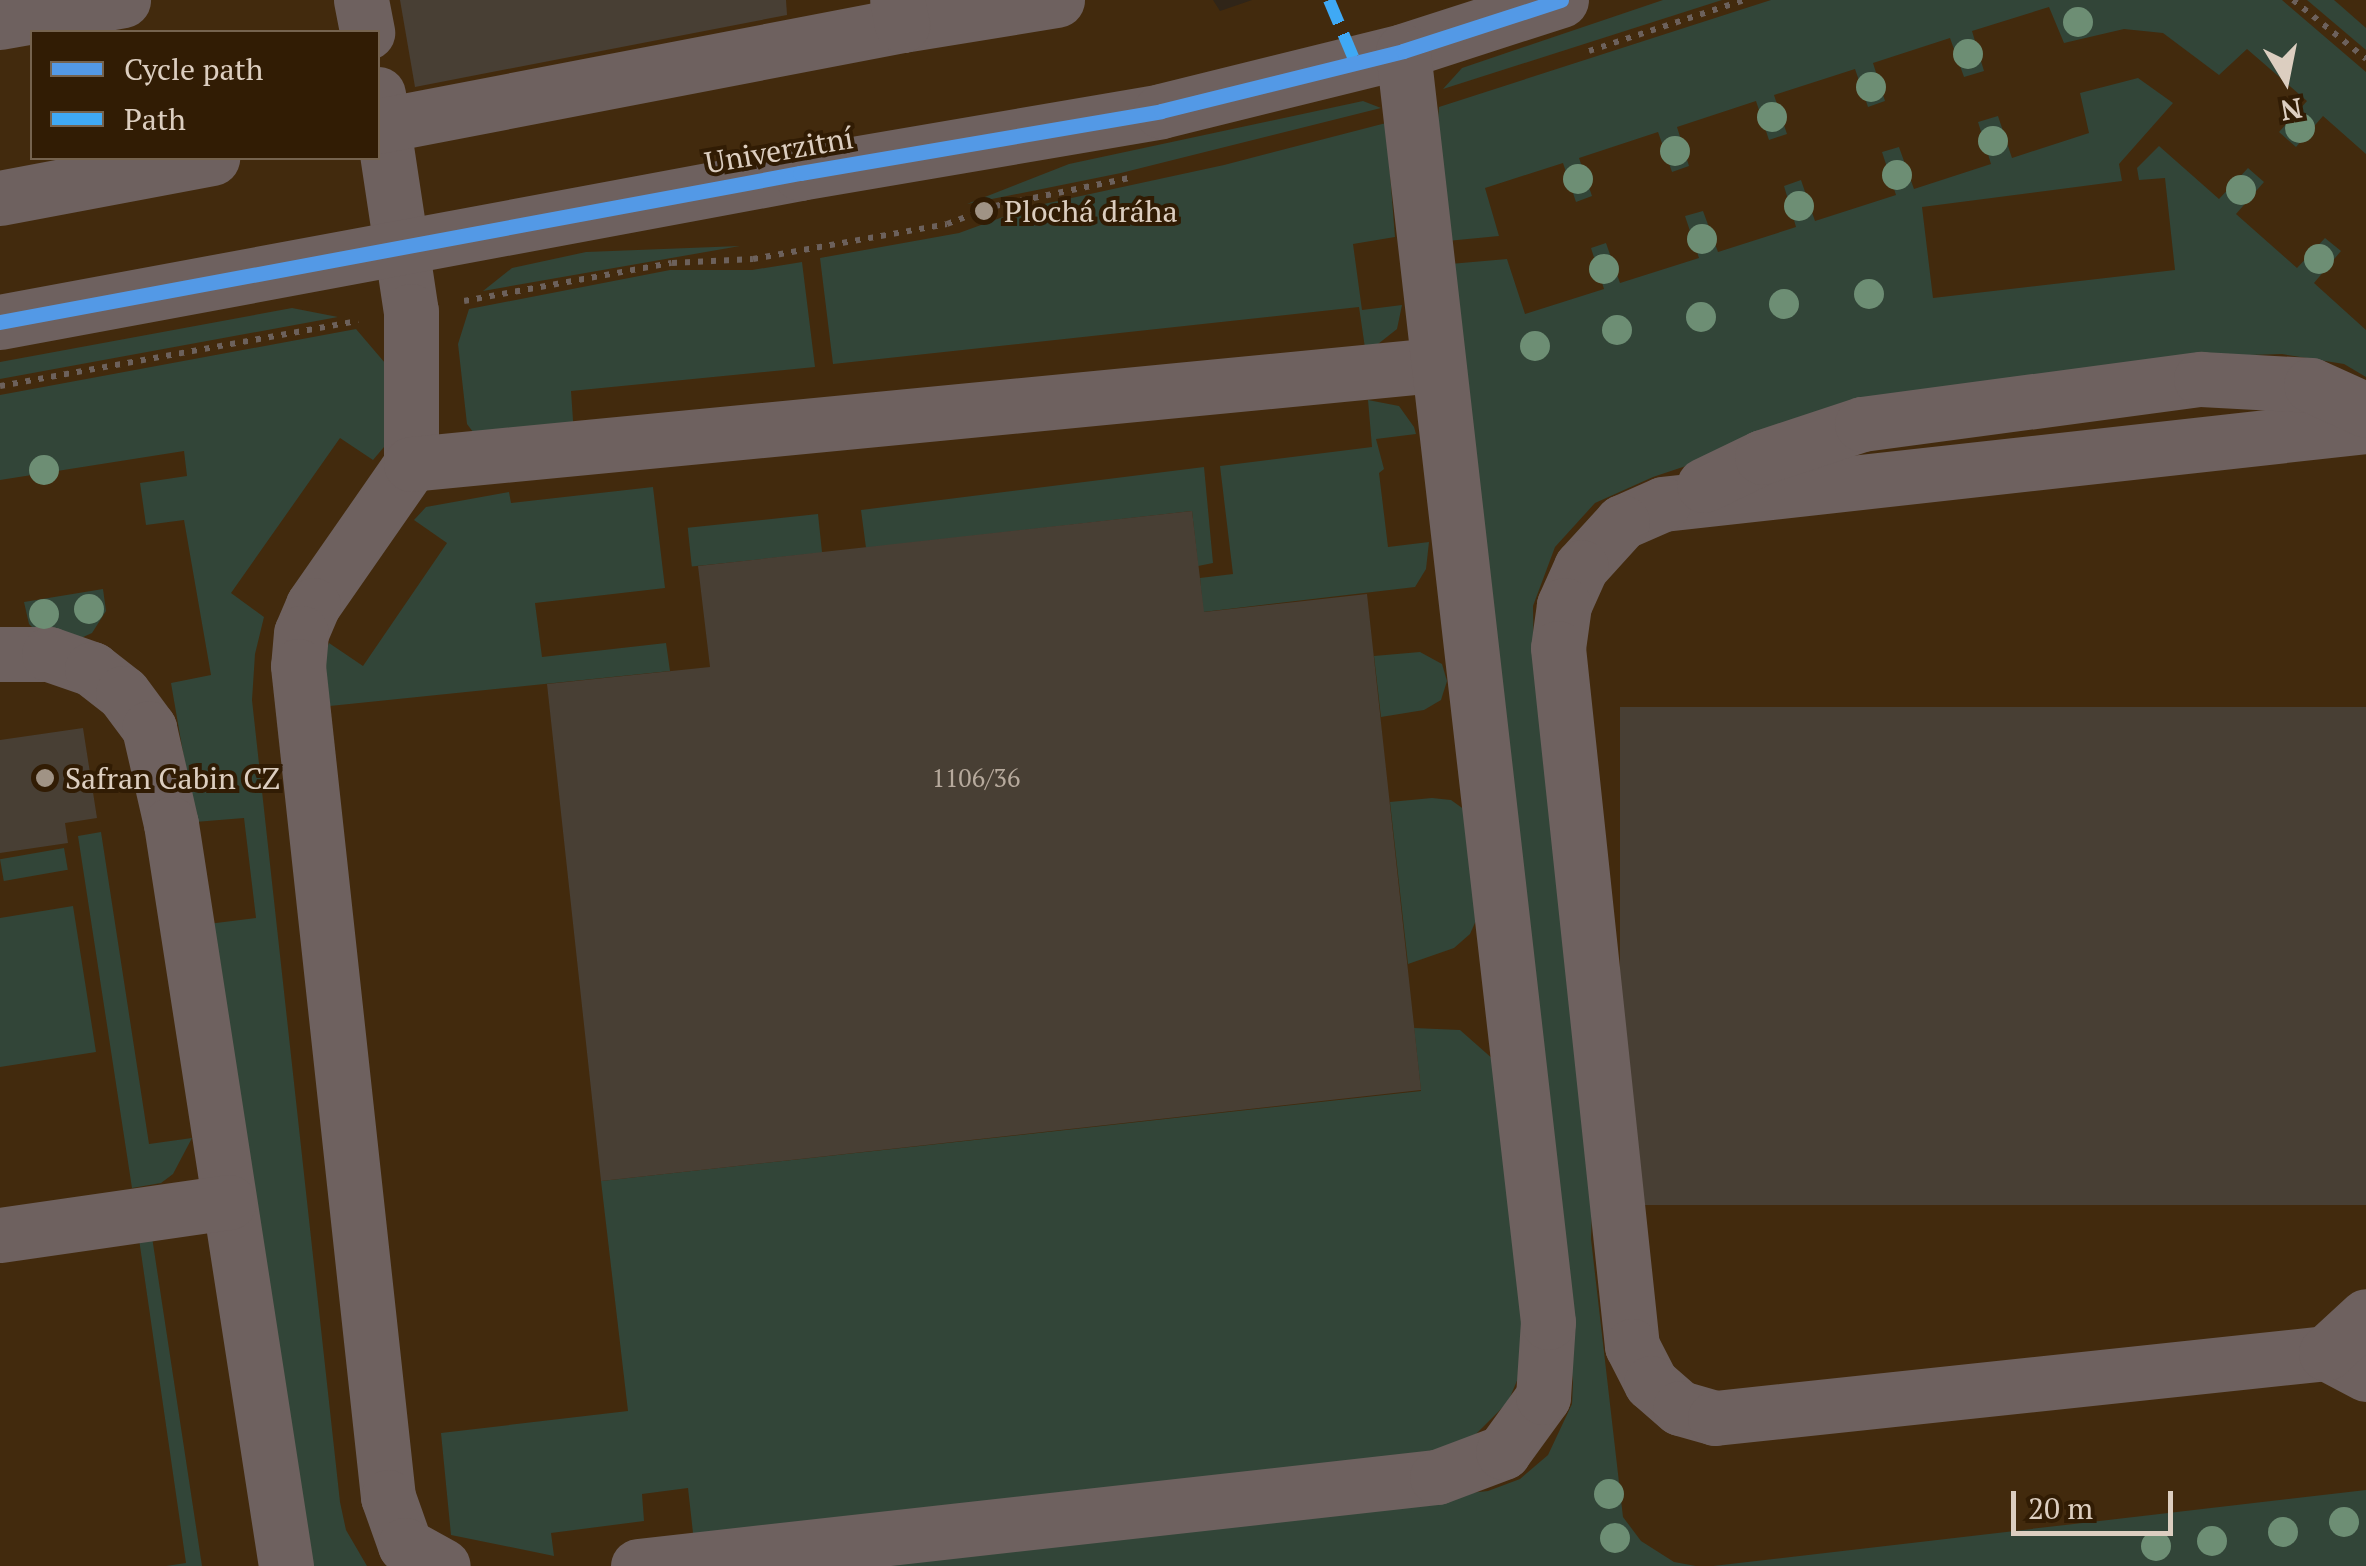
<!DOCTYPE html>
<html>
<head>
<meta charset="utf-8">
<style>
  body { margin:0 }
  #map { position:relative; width:2366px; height:1566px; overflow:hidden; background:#302518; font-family:"PT Serif",serif }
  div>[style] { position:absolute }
  .built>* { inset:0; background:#422a0d }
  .green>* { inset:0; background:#324538; transform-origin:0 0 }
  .building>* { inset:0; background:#483f34; transform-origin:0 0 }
  .path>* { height:6px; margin-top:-3px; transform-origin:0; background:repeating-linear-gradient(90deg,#6c615c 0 5px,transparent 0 13px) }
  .minor>* { height:55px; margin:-27.5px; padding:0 27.5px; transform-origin:27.5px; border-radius:27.5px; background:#6e615f }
  .quiet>* { height:12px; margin-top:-6px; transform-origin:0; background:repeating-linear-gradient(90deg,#3fa9f5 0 25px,transparent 0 37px) }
  .cycleway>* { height:15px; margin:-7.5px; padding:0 7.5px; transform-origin:7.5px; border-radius:7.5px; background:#5399e6 }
  .trees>* { width:30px; height:30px; margin:-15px; border-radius:50%; background:#6d8e74 }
  .dots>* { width:28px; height:28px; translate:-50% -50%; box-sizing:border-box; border:5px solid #311c04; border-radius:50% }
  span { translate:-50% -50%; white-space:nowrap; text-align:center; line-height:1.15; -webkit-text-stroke:8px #311c04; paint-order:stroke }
  .number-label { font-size:25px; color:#b7aa9d }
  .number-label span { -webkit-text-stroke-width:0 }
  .street-label { font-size:30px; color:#dccec0 }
  .poi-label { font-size:30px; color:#dccec0 }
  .left { translate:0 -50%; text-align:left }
  .legend { position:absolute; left:30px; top:30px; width:350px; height:130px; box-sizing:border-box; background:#311c04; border:2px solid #75634f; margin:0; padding:12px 18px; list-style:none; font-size:30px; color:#dccec0 }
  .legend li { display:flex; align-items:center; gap:20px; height:50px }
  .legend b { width:50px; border:2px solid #75634f }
  .north { position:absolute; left:2236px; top:30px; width:100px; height:100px; -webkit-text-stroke:8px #311c04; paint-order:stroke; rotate:170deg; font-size:28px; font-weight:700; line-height:40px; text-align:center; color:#dccec0 }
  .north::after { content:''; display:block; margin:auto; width:35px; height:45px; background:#dccec0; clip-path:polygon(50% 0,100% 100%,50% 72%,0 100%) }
  .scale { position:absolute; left:2011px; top:1491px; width:162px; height:45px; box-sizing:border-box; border:5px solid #dccec0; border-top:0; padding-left:12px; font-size:30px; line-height:35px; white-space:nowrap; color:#dccec0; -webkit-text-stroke:8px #311c04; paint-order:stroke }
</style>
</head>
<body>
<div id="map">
  <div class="built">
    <i style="clip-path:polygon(evenodd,0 0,1213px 0,1220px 11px,1252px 0,2366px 0,2366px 1566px,0 1566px,0 0,32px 32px,378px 32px,378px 158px,32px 158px,32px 32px)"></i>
  </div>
  <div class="green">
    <i style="clip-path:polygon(1663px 0,1722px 0,1443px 89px,1462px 68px)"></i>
    <i style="clip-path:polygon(1771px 0,2282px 0,2366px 72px,2366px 154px,2323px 116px,2296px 147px,2279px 132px,2307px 101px,2247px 49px,2219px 75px,2163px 33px,2124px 29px,2064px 43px,2049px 7px,1972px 31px,1984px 71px,1964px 77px,1950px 38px,1873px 63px,1885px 101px,1868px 107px,1855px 69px,1774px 95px,1787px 134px,1769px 140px,1756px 101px,1677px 127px,1689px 166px,1672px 172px,1658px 132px,1579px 158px,1592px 196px,1576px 202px,1563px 163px,1485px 188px,1499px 236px,1447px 241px,1437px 133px,1439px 107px)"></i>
    <i style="clip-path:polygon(2307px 0,2334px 0,2341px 6px,2366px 28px,2366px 50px)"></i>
    <i style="clip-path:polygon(2138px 78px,2173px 103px,2119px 164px,2122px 181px,1922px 207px,1933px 298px,2175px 270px,2165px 178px,2139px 180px,2137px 168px,2159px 146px,2219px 199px,2248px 168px,2264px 182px,2236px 214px,2297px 268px,2325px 238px,2341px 251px,2314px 283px,2366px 330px,2366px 377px,2344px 364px,2282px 354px,2218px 356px,1871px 404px,1653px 477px,1595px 503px,1555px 547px,1533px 606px,1534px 672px,1593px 1178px,1591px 1239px,1623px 1517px,1641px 1541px,1674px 1562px,1696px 1566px,804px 1566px,1488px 1491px,1520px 1479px,1548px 1455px,1572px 1404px,1573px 1382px,1450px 264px,1507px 259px,1525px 314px,1604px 289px,1591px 248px,1606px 243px,1620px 283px,1699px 258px,1685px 216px,1703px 211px,1718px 252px,1796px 227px,1784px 186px,1801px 180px,1815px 221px,1896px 195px,1882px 152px,1899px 147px,1914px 189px,1991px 164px,1978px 122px,1998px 116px,2012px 158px,2089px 133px,2080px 93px)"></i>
    <i style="clip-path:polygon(1363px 101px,1381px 108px,1121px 173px,967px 204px,1069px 164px)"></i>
    <i style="clip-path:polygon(1386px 123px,1395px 237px,1353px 244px,1362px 310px,1402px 305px,1397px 329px,1378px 344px,1365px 348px,1359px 307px,833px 364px,820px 258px,959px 233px,1030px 207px,1224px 165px)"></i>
    <i style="clip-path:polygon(740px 246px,483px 291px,512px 268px,586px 252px)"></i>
    <i style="clip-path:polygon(802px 262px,815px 367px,571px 391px,574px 435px,473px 432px,467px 424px,458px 344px,469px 309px,670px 270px,752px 270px)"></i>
    <i style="clip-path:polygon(292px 308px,338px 317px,0 379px,0 362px)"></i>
    <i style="clip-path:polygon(356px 329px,391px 370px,384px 447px,373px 460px,340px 438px,231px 593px,264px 617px,255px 654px,252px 700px,340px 1502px,346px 1530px,367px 1566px,307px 1566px,208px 924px,256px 918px,244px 818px,195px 822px,171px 683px,211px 675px,184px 520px,146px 525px,140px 483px,187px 476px,184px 451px,0 480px,0 395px)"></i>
    <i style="clip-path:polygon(1368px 400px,1399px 406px,1414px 427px,1416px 434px,1376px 439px,1384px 469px,1379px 473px,1388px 547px,1429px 542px,1426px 569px,1415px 587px,1203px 612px,1200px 578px,1233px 574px,1220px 466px,1372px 447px)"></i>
    <i style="clip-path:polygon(1204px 467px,1213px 563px,1198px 566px,1192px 511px,866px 548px,861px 510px)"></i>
    <i style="clip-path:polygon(653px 487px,665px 588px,535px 603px,542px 657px,666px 643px,670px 671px,320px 707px,322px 661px,329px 643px,363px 666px,447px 543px,414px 520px,426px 507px,509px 492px,511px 503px)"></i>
    <i style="left:818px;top:514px;width:39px;height:131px;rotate:84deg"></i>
    <i style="clip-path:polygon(103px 589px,106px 611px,92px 633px,81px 638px,37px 632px,29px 624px,24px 602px)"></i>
    <i style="clip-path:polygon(1420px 652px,1442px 664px,1447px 681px,1441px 700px,1424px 710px,1381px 717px,1374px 656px)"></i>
    <i style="clip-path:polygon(1432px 798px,1451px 800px,1465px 810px,1478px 916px,1470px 934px,1454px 948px,1408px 964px,1390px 802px)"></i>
    <i style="clip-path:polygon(101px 832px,149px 1144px,192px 1138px,173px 1174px,161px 1183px,132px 1188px,78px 836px)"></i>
    <i style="left:64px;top:848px;width:22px;height:65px;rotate:80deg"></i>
    <i style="clip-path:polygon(73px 906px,96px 1052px,0 1067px,0 918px)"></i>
    <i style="clip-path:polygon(1414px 1028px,1460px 1030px,1494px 1060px,1507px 1090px,1524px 1364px,1508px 1402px,1476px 1434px,1425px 1462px,694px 1542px,688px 1488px,642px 1494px,644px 1521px,551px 1533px,554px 1556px,451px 1535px,441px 1433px,628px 1411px,601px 1181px,1421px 1091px)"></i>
    <i style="clip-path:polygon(152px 1237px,202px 1566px,166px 1566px,186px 1563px,139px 1239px)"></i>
    <i style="clip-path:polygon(2366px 1490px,2366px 1566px,1713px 1566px)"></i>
  </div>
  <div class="building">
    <i style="clip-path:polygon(400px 0,786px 0,787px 15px,415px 87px)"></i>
    <i style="clip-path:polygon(1192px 511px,1204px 612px,1367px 594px,1421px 1090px,601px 1181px,547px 684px,710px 667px,698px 566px)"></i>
    <i style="left:2366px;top:707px;width:498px;height:746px;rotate:90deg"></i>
    <i style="clip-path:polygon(83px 728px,97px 818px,65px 823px,68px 843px,0 853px,0 740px)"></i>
  </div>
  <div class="path">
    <i style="left:2293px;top:0;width:94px;rotate:38.9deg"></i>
    <i style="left:1589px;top:51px;width:163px;rotate:-18.2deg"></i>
    <i style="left:464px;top:301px;width:211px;rotate:-10.4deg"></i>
    <i style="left:672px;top:263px;width:81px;rotate:-2.8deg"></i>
    <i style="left:753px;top:259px;width:197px;rotate:-10.2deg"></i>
    <i style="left:947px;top:224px;width:51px;rotate:-20.6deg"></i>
    <i style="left:995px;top:206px;width:142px;rotate:-11.8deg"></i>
    <i style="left:0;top:386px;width:364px;rotate:-10.3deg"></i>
  </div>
  <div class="minor">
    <i style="left:361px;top:0;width:33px;rotate:79deg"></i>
    <i style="left:0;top:22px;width:125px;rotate:-10.1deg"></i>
    <i style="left:902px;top:25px;width:157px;rotate:-9.2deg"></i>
    <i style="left:378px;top:94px;width:219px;rotate:81.4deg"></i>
    <i style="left:411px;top:311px;width:153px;rotate:90deg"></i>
    <i style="left:411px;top:464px;width:172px;rotate:124.8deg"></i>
    <i style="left:313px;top:605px;width:30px;rotate:113deg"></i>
    <i style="left:301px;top:633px;width:33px;rotate:95deg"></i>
    <i style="left:298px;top:666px;width:836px;rotate:83.82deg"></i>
    <i style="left:388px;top:1497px;width:51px;rotate:70.5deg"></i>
    <i style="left:405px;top:1545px;width:43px;rotate:28.9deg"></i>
    <i style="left:378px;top:126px;width:534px;rotate:-10.91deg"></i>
    <i style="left:902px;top:25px;width:25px;rotate:-101deg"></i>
    <i style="left:0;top:198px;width:216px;rotate:-10.7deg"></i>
    <i style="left:0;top:322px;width:814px;rotate:-10.55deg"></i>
    <i style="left:800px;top:173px;width:366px;rotate:-9.7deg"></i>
    <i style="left:1161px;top:111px;width:249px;rotate:-13.9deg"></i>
    <i style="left:1403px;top:51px;width:166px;rotate:-17.9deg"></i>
    <i style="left:2366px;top:426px;width:707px;rotate:173.67deg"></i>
    <i style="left:1663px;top:504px;width:45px;rotate:156.3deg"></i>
    <i style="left:1622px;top:522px;width:61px;rotate:132.3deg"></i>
    <i style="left:1581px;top:567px;width:42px;rotate:114.1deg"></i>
    <i style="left:1564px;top:605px;width:43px;rotate:97.9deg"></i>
    <i style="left:1558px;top:648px;width:702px;rotate:83.95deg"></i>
    <i style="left:1632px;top:1346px;width:42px;rotate:62.8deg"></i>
    <i style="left:1651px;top:1383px;width:38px;rotate:41deg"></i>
    <i style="left:1680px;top:1408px;width:36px;rotate:16deg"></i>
    <i style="left:1715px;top:1418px;width:614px;rotate:-6.07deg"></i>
    <i style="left:2326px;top:1353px;width:45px;rotate:27.7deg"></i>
    <i style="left:411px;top:464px;width:1030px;rotate:-5.52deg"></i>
    <i style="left:1704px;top:485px;width:64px;rotate:-25.8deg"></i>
    <i style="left:1762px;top:457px;width:105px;rotate:-18.3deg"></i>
    <i style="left:1862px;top:424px;width:342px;rotate:-7.6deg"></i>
    <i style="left:2201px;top:379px;width:110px;rotate:3.1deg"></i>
    <i style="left:2311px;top:385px;width:60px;rotate:24.4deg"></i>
    <i style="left:0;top:654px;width:49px"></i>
    <i style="left:49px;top:654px;width:46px;rotate:19.2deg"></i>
    <i style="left:92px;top:669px;width:39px;rotate:38deg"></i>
    <i style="left:123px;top:693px;width:44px;rotate:53.4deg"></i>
    <i style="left:149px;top:728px;width:98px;rotate:77.1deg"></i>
    <i style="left:171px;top:824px;width:751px;rotate:81.19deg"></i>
    <i style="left:0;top:1235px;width:231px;rotate:-8.2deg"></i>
    <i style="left:2326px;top:1353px;width:54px;rotate:-42.8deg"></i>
    <i style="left:638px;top:1566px;width:804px;rotate:-6.36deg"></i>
    <i style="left:1437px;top:1477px;width:71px;rotate:-20.7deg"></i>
    <i style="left:1503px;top:1452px;width:68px;rotate:-54deg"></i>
    <i style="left:1543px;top:1397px;width:75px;rotate:-86.2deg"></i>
    <i style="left:1548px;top:1322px;width:1279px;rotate:-96.51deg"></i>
  </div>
  <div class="quiet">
    <i style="left:1329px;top:0;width:69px;rotate:67.1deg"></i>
  </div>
  <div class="cycleway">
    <i style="left:0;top:322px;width:814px;rotate:-10.55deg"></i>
    <i style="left:800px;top:173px;width:366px;rotate:-9.7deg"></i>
    <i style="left:1161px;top:111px;width:249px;rotate:-13.9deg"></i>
    <i style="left:1403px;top:51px;width:166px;rotate:-17.9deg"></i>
  </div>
  <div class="trees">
    <i style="left:2078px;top:22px"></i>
    <i style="left:1968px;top:54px"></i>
    <i style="left:1871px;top:87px"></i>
    <i style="left:1772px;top:117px"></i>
    <i style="left:2300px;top:128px"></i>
    <i style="left:1993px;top:141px"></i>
    <i style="left:1675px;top:151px"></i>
    <i style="left:1897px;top:175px"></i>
    <i style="left:1578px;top:179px"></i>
    <i style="left:2241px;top:190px"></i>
    <i style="left:1799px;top:206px"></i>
    <i style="left:1702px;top:239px"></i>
    <i style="left:2319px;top:259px"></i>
    <i style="left:1604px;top:269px"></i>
    <i style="left:1869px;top:294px"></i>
    <i style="left:1784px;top:304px"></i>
    <i style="left:1701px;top:317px"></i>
    <i style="left:1617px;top:330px"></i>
    <i style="left:1535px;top:346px"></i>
    <i style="left:44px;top:470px"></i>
    <i style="left:89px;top:609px"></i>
    <i style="left:44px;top:614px"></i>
    <i style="left:1609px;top:1494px"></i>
    <i style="left:2344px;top:1522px"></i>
    <i style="left:2283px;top:1532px"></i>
    <i style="left:1615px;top:1538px"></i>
    <i style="left:2212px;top:1541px"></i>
    <i style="left:2156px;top:1546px"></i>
  </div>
  <div class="dots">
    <i style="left:984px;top:211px;background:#a09385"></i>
    <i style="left:45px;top:778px;background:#a09385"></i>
  </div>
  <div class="number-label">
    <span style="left:976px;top:778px">1106/36</span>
  </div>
  <div class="street-label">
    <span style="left:779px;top:150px;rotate:-10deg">Univerzitní</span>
  </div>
  <div class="poi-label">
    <span class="left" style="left:1004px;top:211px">Plochá dráha</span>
    <span class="left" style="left:65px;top:778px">Safran Cabin CZ</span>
  </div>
  <ul class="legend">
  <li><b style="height:12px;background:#5399e6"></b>Cycle path</li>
  <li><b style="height:12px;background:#3fa9f5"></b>Path</li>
  </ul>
  <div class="north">N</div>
  <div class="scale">20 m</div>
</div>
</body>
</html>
